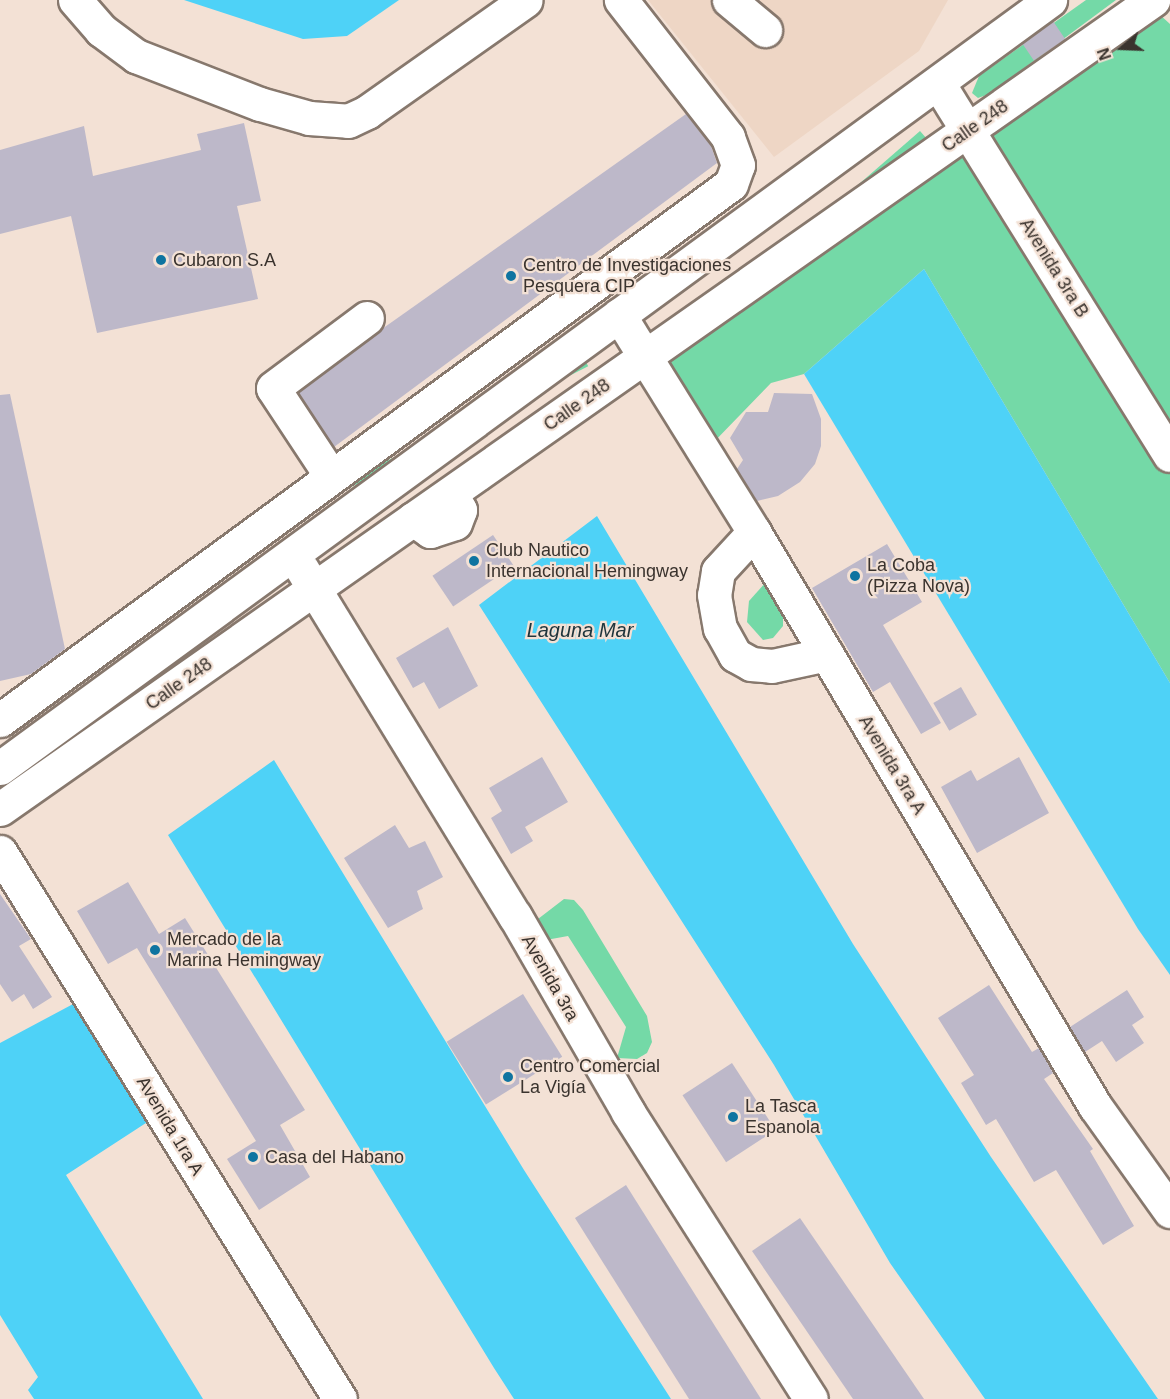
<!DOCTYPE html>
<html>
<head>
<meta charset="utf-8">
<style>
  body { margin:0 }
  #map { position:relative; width:1170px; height:1399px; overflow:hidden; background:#f3e1d5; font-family:Helvetica,sans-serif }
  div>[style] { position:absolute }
  .built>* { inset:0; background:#eed6c5 }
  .green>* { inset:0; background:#74d9a7; transform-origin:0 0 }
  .water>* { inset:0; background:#4ed2f7 }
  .building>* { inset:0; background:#bdb8c9; transform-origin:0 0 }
  .roads { filter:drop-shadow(2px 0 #87786d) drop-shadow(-2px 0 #87786d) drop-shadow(0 2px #87786d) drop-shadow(0 -2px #87786d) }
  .minor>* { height:33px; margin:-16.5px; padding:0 16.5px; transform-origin:16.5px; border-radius:16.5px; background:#fff }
  .dots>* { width:16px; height:16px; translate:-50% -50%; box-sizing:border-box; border:3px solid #f3e1d5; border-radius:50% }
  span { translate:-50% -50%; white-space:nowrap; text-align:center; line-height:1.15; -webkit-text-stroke:4.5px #f3e1d5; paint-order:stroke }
  .street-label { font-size:18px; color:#3a332e }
  .poi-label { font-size:18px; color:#3a332e }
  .left { translate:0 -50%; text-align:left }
  .water-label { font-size:20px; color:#1f353c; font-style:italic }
  .north { position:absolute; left:1092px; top:18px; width:60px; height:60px; -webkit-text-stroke:4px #f3e1d5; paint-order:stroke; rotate:251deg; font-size:16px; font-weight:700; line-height:24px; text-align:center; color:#3a332e }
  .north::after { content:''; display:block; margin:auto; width:21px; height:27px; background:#3a332e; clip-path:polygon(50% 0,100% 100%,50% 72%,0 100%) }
</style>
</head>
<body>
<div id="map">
  <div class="built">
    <i style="clip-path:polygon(648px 0,948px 0,919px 51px,774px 157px)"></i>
  </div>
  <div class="green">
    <i style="clip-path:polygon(1086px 0,1116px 0,989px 94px,978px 98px,972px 93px,979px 76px)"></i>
    <i style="clip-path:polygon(1159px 14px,1170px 24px,1170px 683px,924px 269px,804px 374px,771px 383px,709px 447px,657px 357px)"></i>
    <i style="left:920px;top:131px;width:9px;height:303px;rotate:49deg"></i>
    <i style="left:585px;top:360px;width:7px;height:309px;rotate:63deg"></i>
    <i style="clip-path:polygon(765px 583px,783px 614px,783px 626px,773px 638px,763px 640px,747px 622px,749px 601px)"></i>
    <i style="left:187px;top:647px;width:8px;height:221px;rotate:60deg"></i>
    <i style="clip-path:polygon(564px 899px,574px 900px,583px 910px,647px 1016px,652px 1042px,647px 1053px,637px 1059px,617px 1058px,626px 1027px,568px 936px,546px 940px,538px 930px,538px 919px)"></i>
  </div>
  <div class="water">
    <i style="clip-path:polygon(184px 0,399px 0,347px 36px,303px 39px)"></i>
    <i style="clip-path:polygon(924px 269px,1170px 683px,1170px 975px,1138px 929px,804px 374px)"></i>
    <i style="clip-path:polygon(597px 516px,853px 944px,991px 1157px,1158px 1399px,985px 1399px,890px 1263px,774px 1065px,479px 605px)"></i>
    <i style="clip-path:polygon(274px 760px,524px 1170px,671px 1399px,514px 1399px,494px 1368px,168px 835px)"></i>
    <i style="clip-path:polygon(75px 1003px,149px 1121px,66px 1175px,203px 1399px,34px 1399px,28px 1390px,38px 1377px,0 1315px,0 1043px)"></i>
  </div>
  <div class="building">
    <i style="left:1053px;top:21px;width:22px;height:38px;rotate:56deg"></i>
    <i style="clip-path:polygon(686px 114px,711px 146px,717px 163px,334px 447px,298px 392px,382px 329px)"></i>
    <i style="clip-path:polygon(244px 123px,261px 201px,237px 206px,258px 299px,97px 333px,71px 216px,0 234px,0 150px,84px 126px,93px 176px,201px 150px,197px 134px)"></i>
    <i style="clip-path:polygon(774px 393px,812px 394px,821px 419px,821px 446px,815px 464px,800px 482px,778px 496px,757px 501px,737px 469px,743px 460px,730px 438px,746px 412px,768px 412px)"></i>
    <i style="clip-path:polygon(10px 394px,65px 649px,31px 674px,0 681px,0 395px)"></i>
    <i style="left:493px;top:535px;width:37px;height:73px;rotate:56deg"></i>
    <i style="clip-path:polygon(887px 544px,922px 602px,883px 625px,941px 723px,921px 734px,890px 682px,873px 692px,812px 588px)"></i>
    <i style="clip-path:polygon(448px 627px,478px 686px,439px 709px,424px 682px,413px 688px,396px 658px)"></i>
    <i style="left:961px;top:687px;width:32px;height:32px;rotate:60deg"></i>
    <i style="clip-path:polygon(542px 757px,568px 802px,525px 827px,533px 841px,511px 854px,491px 818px,502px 811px,489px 788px)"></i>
    <i style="clip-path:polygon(1019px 757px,1049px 813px,977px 853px,941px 787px,971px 770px,977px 781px)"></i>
    <i style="clip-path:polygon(395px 825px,409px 848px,425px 841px,443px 877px,417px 891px,423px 909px,388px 928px,344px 858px)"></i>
    <i style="clip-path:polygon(128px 882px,159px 934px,185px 918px,305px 1110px,280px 1125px,310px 1177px,259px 1210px,227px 1159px,256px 1141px,137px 948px,108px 964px,77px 911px)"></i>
    <i style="clip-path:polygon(0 894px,31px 939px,19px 946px,52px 997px,33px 1009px,24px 994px,12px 1002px,0 984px)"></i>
    <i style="clip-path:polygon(989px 985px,1032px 1052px,1039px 1048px,1053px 1073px,1044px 1079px,1093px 1149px,1090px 1151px,1134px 1226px,1103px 1245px,1056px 1170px,1034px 1182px,996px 1119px,986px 1125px,961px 1083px,974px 1075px,938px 1018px)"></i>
    <i style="clip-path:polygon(1127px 990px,1144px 1017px,1132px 1025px,1144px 1043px,1116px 1062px,1102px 1041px,1085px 1052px,1070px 1027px)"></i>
    <i style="left:523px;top:994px;width:74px;height:90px;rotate:58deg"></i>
    <i style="left:732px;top:1063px;width:80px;height:59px;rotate:57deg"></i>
    <i style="clip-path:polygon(626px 1185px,761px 1399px,689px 1399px,575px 1218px)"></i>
    <i style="clip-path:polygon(800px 1218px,924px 1399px,853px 1399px,752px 1251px)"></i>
  </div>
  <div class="roads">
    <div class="minor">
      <i style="left:75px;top:0;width:40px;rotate:49deg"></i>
      <i style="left:101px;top:30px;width:44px;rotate:36.6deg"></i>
      <i style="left:136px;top:56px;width:133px;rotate:21.2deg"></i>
      <i style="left:260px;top:104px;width:51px;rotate:15.9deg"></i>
      <i style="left:309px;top:118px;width:39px;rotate:4deg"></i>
      <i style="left:348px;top:121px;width:21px;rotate:-25deg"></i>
      <i style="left:367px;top:112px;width:194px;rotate:-35.2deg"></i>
      <i style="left:729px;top:0;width:47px;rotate:39.8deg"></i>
      <i style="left:938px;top:83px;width:438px;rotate:58.1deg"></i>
      <i style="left:619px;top:315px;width:256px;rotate:58.1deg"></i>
      <i style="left:754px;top:532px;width:668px;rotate:59.29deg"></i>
      <i style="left:1095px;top:1106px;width:129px;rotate:54.5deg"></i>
      <i style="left:331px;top:476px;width:105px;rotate:-123.4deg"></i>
      <i style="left:273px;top:388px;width:117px;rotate:-36.7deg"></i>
      <i style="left:413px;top:519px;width:21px;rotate:35deg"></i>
      <i style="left:430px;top:531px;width:26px;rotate:-18deg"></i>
      <i style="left:455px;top:523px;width:14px;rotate:-69deg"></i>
      <i style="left:460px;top:510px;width:19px;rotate:-118deg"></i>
      <i style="left:754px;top:532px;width:53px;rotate:132.7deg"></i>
      <i style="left:718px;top:571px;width:24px;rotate:99deg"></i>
      <i style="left:714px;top:595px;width:34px;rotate:80deg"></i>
      <i style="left:720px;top:628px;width:31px;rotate:61deg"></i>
      <i style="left:735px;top:655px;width:18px;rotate:29deg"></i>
      <i style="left:751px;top:664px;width:21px;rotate:5deg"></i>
      <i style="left:772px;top:666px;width:56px;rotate:-12.3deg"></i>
      <i style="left:302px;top:569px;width:407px;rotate:58.5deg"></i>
      <i style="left:515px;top:916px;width:226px;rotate:60deg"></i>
      <i style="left:628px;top:1112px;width:340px;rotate:57.5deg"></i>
      <i style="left:0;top:720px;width:906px;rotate:-36.25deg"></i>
      <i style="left:731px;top:184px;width:20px;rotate:-70deg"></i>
      <i style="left:738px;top:165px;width:30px;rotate:-110deg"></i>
      <i style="left:728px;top:137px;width:174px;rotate:-128deg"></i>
      <i style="left:0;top:768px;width:1301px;rotate:-36.18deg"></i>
      <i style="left:0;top:809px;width:1409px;rotate:-35.06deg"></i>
      <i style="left:0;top:852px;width:644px;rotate:58.14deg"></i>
    </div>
  </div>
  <div class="dots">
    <i style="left:161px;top:260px;background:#0f74a0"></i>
    <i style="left:511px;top:276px;background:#0f74a0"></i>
    <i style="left:474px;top:561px;background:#0f74a0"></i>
    <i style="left:855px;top:576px;background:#0f74a0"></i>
    <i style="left:155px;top:950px;background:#0f74a0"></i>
    <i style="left:508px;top:1077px;background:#0f74a0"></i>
    <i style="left:733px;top:1117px;background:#0f74a0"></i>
    <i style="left:253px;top:1157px;background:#0f74a0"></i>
  </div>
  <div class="street-label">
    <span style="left:975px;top:126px;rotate:-35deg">Calle 248</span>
    <span style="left:1054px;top:268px;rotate:58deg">Avenida 3ra B</span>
    <span style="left:577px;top:405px;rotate:-35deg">Calle 248</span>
    <span style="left:179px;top:684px;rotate:-35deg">Calle 248</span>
    <span style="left:892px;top:765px;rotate:59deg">Avenida 3ra A</span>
    <span style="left:550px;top:978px;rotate:60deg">Avenida 3ra</span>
    <span style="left:170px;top:1126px;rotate:59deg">Avenida 1ra A</span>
  </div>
  <div class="poi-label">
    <span class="left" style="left:173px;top:260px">Cubaron S.A</span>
    <span class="left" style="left:523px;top:276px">Centro de Investigaciones<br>Pesquera CIP</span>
    <span class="left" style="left:486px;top:561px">Club Nautico<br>Internacional Hemingway</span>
    <span class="left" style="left:867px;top:576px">La Coba<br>(Pizza Nova)</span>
    <span class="left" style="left:167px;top:950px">Mercado de la<br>Marina Hemingway</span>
    <span class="left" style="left:520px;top:1077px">Centro Comercial<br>La Vigía</span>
    <span class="left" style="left:745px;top:1117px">La Tasca<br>Espanola</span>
    <span class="left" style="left:265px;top:1157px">Casa del Habano</span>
  </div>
  <div class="water-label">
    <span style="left:580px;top:630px">Laguna Mar</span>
  </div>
  <div class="north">N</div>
</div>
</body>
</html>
